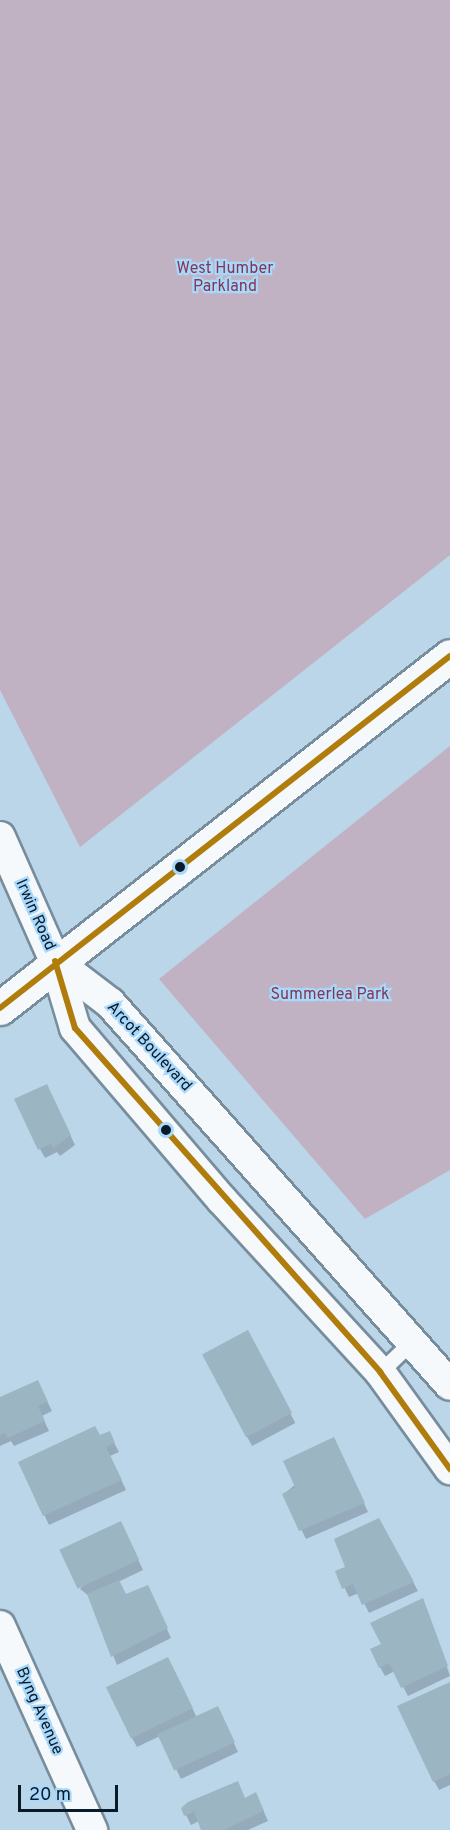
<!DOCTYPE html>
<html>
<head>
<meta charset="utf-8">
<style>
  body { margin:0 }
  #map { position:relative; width:450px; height:1830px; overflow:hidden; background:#bbd5e9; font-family:Overpass,sans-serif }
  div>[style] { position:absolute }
  .green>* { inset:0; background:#c0b2c2 }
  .shadow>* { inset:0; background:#0003; transform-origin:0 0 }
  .building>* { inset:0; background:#9bb5c2; transform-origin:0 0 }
  .roads { filter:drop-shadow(2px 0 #788d9c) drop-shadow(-2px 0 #788d9c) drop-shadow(0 2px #788d9c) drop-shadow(0 -2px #788d9c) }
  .lane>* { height:15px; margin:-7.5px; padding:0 7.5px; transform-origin:7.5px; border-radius:7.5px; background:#f5f9fc }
  .street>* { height:30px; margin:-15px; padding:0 15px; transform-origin:15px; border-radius:15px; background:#f5f9fc }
  .secondary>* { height:33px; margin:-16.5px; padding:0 16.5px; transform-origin:16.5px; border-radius:16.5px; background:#f5f9fc }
  .bus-1>* { height:6px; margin:-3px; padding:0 3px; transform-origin:3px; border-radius:3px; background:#b07c0c }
  .dots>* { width:16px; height:16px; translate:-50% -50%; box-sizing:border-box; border:3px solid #a8d8fc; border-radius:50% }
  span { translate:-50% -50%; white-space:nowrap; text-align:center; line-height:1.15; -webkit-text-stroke:4.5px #a8d8fc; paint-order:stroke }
  .park-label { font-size:16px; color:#853651 }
  .street-label { font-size:16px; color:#091b28 }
  .scale { position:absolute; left:18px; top:1785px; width:100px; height:27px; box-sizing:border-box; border:3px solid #091b28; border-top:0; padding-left:8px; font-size:18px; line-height:21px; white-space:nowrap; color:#091b28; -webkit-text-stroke:4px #a8d8fc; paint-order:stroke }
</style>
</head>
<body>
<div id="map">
  <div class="green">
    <i style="clip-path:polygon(0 0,450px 0,450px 555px,80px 847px,0 690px)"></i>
    <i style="clip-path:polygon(450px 746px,450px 1170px,365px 1219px,159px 979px)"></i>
  </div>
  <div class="shadow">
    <i style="clip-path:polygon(51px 1095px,75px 1145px,60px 1156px,57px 1152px,45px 1158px,40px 1149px)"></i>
    <i style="left:247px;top:1332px;width:103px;height:49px;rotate:62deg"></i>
    <i style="clip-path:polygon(42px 1391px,52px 1411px,42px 1416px,49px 1431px,14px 1446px,11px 1441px,0 1446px,0 1399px)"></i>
    <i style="clip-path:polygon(109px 1433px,119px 1452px,110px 1456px,126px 1490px,49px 1525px,20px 1462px)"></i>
    <i style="clip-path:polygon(338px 1448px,368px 1512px,306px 1539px,284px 1494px)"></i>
    <i style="clip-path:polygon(379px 1520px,418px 1591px,369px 1613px,359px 1593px,349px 1597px,337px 1572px,347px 1567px)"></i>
    <i style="clip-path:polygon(125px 1532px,143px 1570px,118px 1582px,126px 1596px,152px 1596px,171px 1638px,117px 1665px,89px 1596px,80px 1589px)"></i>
    <i style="clip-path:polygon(427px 1609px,450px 1676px,408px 1696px,395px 1671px,385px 1676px,380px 1667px)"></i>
    <i style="clip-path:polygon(173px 1668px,197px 1718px,222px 1717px,238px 1752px,181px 1779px,160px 1736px,137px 1747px,132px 1738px)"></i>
    <i style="clip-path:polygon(450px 1683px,450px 1785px,439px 1790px,434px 1781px)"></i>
    <i style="clip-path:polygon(245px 1799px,260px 1803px,268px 1821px,248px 1830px,203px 1830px,199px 1821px,191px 1825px,183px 1809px)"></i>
  </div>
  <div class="building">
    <i style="clip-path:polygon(47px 1084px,71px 1135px,53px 1148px,51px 1144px,38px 1150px,14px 1099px)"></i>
    <i style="left:248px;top:1330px;width:94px;height:52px;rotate:62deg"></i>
    <i style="clip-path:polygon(38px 1380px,48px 1402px,38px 1406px,45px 1421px,8px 1438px,5px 1433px,0 1435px,0 1397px)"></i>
    <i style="clip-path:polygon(95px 1426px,100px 1435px,110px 1431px,115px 1443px,106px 1447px,122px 1480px,43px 1516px,18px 1462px)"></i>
    <i style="clip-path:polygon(334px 1437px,365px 1503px,299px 1531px,282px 1494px,295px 1487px,283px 1461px)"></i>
    <i style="clip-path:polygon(379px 1518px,414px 1582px,362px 1605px,353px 1584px,342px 1589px,335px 1571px,345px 1567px,334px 1539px)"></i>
    <i style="left:121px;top:1521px;width:43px;height:68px;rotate:65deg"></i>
    <i style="clip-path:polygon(119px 1580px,126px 1594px,148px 1585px,168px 1628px,111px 1657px,87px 1594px)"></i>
    <i style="clip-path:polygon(423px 1598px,448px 1666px,401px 1688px,389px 1663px,379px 1668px,370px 1649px,381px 1644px,370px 1623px)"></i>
    <i style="left:168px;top:1657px;width:57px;height:69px;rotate:64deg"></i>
    <i style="clip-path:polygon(450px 1682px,450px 1774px,433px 1782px,397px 1706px)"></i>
    <i style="left:218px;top:1706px;width:40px;height:67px;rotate:65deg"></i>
    <i style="clip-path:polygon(238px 1781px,245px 1798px,256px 1792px,264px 1811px,224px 1830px,201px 1830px,194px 1812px,184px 1816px,181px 1808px,188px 1802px)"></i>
  </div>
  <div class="roads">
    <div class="lane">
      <i style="left:380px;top:1372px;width:46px;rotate:-44.1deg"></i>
    </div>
    <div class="street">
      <i style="left:0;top:837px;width:136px;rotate:66.1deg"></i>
      <i style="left:55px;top:961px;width:70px;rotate:73.4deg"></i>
      <i style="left:75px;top:1028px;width:226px;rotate:49.5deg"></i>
      <i style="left:222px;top:1200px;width:234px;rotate:47.4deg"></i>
      <i style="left:380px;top:1372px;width:120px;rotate:54.2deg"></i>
      <i style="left:55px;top:961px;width:69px;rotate:37.4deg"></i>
      <i style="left:110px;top:1003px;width:511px;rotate:48.33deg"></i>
      <i style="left:0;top:1626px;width:224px;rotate:65.7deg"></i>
    </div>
    <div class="secondary">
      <i style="left:0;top:1008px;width:571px;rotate:-38.03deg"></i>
    </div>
  </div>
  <div class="bus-1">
    <i style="left:55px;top:961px;width:70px;rotate:73.4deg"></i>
    <i style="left:75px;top:1028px;width:460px;rotate:48.4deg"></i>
    <i style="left:380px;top:1372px;width:120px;rotate:54.2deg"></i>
    <i style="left:0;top:1008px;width:571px;rotate:-38.03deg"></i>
  </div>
  <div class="dots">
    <i style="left:180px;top:867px;background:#091b28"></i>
    <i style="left:166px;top:1130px;background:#091b28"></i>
  </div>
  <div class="park-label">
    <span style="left:225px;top:278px">West Humber<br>Parkland</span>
    <span style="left:330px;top:995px">Summerlea Park</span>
  </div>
  <div class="street-label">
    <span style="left:35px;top:915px;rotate:66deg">Irwin Road</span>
    <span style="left:149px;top:1047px;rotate:47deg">Arcot Boulevard</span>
    <span style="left:39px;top:1711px;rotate:66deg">Byng Avenue</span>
  </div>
  <div class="scale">20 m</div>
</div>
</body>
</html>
